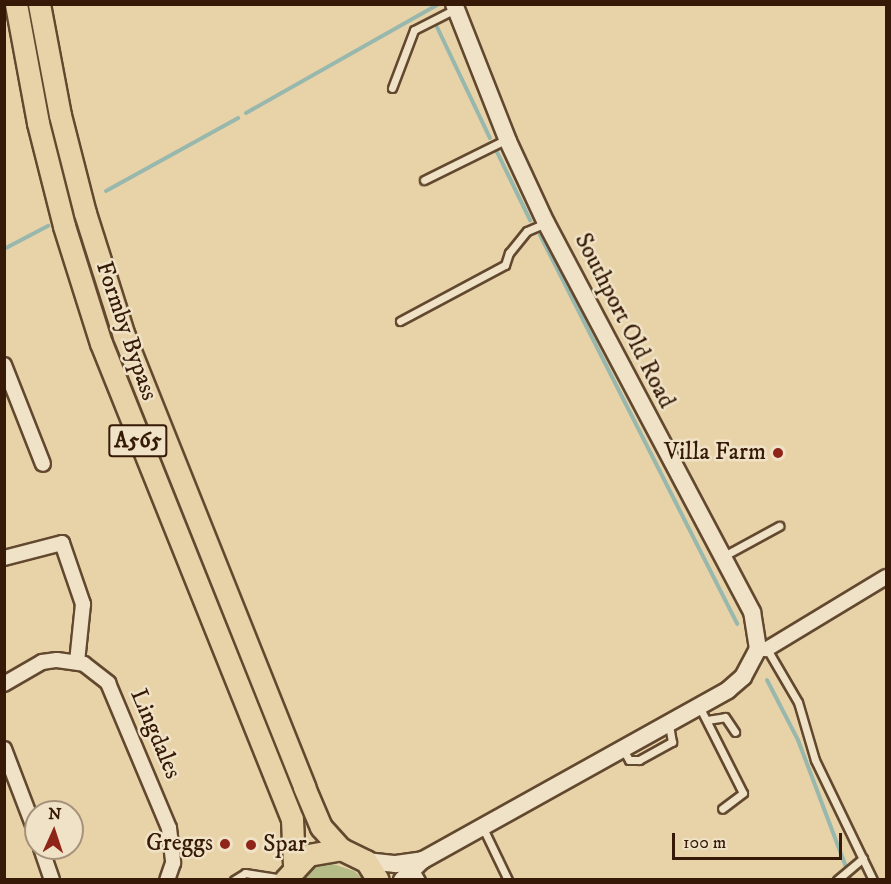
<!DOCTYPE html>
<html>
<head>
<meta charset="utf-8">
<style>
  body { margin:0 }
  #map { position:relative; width:891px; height:884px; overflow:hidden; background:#e8d3a8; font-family:"IM FELL DW Pica",serif }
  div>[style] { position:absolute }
  .green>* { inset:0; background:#b5bc88 }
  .stream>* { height:4px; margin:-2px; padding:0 2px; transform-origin:2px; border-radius:2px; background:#98b7ad }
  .roads { filter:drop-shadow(2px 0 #62482f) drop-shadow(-2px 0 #62482f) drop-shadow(0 2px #62482f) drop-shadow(0 -2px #62482f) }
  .service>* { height:7px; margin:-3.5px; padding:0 3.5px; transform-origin:3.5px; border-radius:3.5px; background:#f0e2c6 }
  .minor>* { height:14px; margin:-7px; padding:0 7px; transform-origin:7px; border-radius:7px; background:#f0e2c6 }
  .tertiary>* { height:16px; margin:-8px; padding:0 8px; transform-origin:8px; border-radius:8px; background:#f0e2c6 }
  .trunk>* { height:21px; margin:-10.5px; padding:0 10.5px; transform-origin:10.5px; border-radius:10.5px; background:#e8d3a8 }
  .dots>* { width:16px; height:16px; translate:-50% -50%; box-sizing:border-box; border:3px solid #f0e2c6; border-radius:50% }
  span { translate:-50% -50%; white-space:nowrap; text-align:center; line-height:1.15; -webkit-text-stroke:5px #f0e2c6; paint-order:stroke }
  .shield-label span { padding:2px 4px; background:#f0e2c6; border:2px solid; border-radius:4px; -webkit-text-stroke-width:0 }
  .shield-label { font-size:22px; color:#361a07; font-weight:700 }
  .street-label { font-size:24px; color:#361a07 }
  .poi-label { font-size:24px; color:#361a07 }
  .right { translate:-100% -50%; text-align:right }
  .left { translate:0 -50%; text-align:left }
  .frame { position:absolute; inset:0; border:6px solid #361a07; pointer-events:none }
  .north { position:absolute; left:24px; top:800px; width:60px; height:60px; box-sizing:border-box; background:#f0e2c6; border:2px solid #a6927a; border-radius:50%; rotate:3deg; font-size:16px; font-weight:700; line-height:24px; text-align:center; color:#361a07 }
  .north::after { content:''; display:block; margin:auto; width:21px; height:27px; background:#8f2418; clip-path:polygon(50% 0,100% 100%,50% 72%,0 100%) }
  .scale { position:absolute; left:672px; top:833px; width:170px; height:27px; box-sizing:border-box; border:3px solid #361a07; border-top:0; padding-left:8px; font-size:18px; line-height:21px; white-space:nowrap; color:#361a07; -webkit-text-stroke:4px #f0e2c6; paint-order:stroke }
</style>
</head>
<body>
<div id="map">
  <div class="green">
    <i style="clip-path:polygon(330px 863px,354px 871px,363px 879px,300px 880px,317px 866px)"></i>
  </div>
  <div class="stream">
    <i style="left:437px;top:27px;width:123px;rotate:64.5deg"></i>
    <i style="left:246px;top:113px;width:222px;rotate:-29.5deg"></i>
    <i style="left:497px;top:152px;width:76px;rotate:64.1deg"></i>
    <i style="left:106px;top:191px;width:151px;rotate:-28.9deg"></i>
    <i style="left:540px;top:235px;width:436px;rotate:63.1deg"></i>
    <i style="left:4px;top:249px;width:50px;rotate:-27.6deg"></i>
    <i style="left:767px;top:680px;width:68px;rotate:62.7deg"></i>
    <i style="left:798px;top:740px;width:150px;rotate:69.3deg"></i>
  </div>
  <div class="roads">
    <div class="service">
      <i style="left:392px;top:88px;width:62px;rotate:-69.2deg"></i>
      <i style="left:414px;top:30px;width:46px;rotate:-27.1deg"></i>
      <i style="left:424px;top:180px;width:93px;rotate:-26.3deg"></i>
      <i style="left:400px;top:321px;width:119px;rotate:-28.1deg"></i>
      <i style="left:505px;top:265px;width:13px;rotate:-72deg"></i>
      <i style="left:509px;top:253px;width:28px;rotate:-51deg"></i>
      <i style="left:527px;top:231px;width:21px;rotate:-23deg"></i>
      <i style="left:724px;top:556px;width:63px;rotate:-28.6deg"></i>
      <i style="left:767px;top:649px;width:61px;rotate:59.7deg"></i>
      <i style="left:798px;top:702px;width:60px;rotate:73.7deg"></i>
      <i style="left:815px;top:760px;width:133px;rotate:64.2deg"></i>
      <i style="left:700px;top:708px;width:95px;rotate:63.2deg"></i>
      <i style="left:743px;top:793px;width:26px;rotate:143deg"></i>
      <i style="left:707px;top:720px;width:18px;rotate:-9deg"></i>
      <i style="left:725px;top:717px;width:18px;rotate:56deg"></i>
      <i style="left:624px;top:751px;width:10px;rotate:61deg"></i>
      <i style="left:629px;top:760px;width:10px"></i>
      <i style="left:639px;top:760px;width:38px;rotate:-29deg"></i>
      <i style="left:672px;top:742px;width:17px;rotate:-100deg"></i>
      <i style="left:483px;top:828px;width:58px;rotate:64.3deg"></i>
      <i style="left:414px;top:868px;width:14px;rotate:60deg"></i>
      <i style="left:234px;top:880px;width:13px;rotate:-32deg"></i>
      <i style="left:245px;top:873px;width:37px;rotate:9deg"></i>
      <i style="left:837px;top:880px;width:34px;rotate:-40deg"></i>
    </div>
    <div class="minor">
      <i style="left:4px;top:365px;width:106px;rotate:68.5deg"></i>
      <i style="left:4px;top:558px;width:60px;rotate:-14.5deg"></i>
      <i style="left:62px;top:543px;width:65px;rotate:71deg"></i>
      <i style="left:83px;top:604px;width:58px;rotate:95.9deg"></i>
      <i style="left:758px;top:649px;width:9px"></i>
      <i style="left:767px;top:649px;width:139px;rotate:-31.2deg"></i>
      <i style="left:4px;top:684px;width:44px;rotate:-30.1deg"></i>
      <i style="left:42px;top:662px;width:15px;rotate:-8deg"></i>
      <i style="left:57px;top:660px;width:27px;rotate:8deg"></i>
      <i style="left:84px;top:664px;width:31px;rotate:38deg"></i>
      <i style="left:108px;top:683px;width:157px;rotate:67.2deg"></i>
      <i style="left:169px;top:828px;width:35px;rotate:83deg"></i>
      <i style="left:173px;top:863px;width:18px;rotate:109deg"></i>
      <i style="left:4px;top:749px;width:90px;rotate:69.1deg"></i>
      <i style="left:41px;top:848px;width:34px;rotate:71deg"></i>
    </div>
    <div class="tertiary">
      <i style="left:366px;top:861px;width:30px;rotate:6deg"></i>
      <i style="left:396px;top:864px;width:27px;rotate:-8deg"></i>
      <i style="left:402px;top:880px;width:29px;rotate:-44deg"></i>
      <i style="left:423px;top:860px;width:349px;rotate:-29.1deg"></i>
      <i style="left:728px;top:690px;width:20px;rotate:-41deg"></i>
      <i style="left:743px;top:677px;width:32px;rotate:-62deg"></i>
      <i style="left:758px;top:649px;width:37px;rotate:-99deg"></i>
      <i style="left:752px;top:612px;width:440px;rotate:-117.9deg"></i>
      <i style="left:546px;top:223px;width:90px;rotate:-114.9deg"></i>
      <i style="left:508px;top:141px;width:147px;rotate:-111.5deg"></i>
    </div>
    <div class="trunk">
      <i style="left:16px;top:4px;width:121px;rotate:79.5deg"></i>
      <i style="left:38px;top:123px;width:106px;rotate:75.8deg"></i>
      <i style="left:64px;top:226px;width:123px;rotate:72.5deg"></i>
      <i style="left:101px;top:343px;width:513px;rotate:68.14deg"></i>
      <i style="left:292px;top:819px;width:46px;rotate:87.5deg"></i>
      <i style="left:39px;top:4px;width:113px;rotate:79.3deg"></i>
      <i style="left:60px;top:115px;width:101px;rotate:75.7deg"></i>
      <i style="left:85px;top:213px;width:129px;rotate:72.4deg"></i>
      <i style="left:124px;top:336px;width:486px;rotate:68.2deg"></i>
      <i style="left:304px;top:787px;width:43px;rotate:67deg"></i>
      <i style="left:321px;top:827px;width:30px;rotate:48deg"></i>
      <i style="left:285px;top:880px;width:34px;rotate:-47deg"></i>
      <i style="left:308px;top:855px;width:34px;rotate:-10deg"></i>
      <i style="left:341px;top:849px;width:28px;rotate:26deg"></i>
      <i style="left:366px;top:861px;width:22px;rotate:58deg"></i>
    </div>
  </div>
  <div class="dots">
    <i style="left:778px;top:453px;background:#8f2418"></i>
    <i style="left:225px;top:844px;background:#8f2418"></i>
    <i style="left:251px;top:845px;background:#8f2418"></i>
  </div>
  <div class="shield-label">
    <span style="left:138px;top:441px">A565</span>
  </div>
  <div class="street-label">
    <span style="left:624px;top:321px;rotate:63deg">Southport Old Road</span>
    <span style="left:126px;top:331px;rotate:71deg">Formby Bypass</span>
    <span style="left:155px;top:734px;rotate:67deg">Lingdales</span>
  </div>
  <div class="poi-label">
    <span class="right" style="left:766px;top:453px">Villa Farm</span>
    <span class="right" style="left:213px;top:844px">Greggs</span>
    <span class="left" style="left:263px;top:845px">Spar</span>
  </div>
  <div class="frame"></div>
  <div class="north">N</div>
  <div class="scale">100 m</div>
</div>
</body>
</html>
